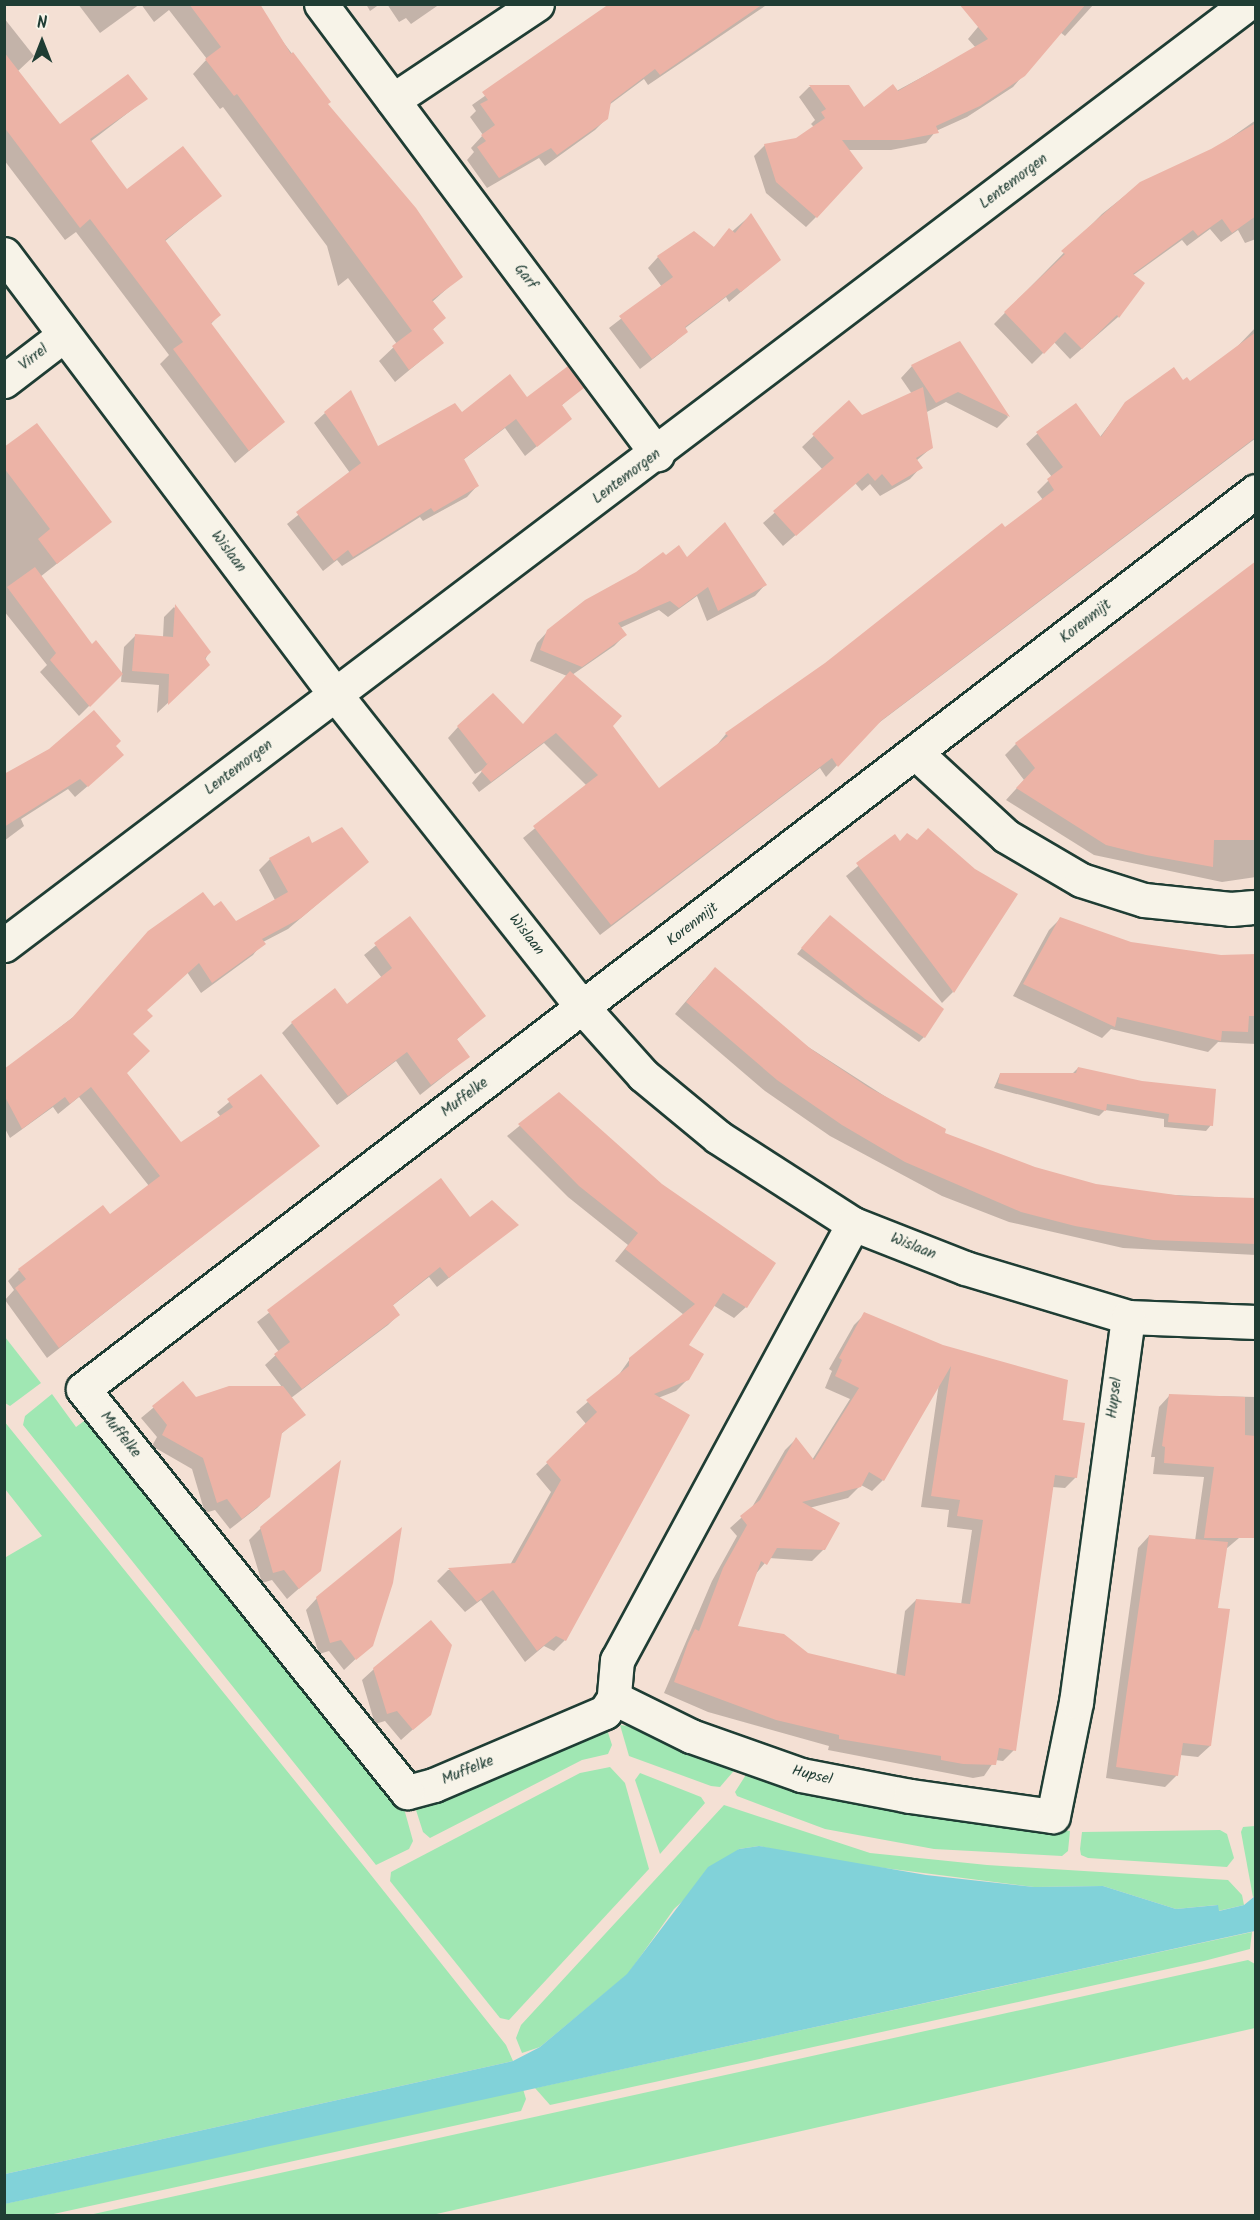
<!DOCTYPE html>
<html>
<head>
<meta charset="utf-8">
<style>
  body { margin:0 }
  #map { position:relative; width:1260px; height:2220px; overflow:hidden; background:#f4e0d4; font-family:Kalam,sans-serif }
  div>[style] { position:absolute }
  .green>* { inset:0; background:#a0e7b3 }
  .water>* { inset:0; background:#81d2d9 }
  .shadow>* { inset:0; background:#0003 }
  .building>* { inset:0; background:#ecb3a6 }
  .roads { filter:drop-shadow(2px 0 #1f3d34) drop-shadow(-2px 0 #1f3d34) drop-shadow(0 2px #1f3d34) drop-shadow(0 -2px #1f3d34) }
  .minor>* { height:33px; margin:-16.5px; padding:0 16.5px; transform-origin:16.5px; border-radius:16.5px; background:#f7f3e8 }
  span { translate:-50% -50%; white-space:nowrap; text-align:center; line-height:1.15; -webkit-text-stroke:5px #f7f3e8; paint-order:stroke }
  .street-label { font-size:15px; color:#1f3d34 }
  .frame { position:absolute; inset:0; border:6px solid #1f3d34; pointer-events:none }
  .north { position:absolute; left:12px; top:12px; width:60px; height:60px; -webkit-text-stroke:4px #f7f3e8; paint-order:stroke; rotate:0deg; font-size:16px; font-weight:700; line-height:24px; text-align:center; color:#1f3d34 }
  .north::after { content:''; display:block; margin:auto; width:21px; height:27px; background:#1f3d34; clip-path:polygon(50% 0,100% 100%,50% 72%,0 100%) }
</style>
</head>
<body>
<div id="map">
  <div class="green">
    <i style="clip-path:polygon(5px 1337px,41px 1383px,10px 1406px,5px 1403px)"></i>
    <i style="clip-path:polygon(52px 1394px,76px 1427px,88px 1418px,240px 1601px,405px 1812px,413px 1841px,409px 1849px,376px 1865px,23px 1425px,25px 1416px)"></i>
    <i style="clip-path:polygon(4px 1421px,367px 1870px,506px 2045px,513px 2061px,5px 2174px,6px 1557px,42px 1536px,5px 1489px)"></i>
    <i style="clip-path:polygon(620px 1725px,628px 1726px,738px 1766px,720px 1787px,711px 1786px,629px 1756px)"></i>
    <i style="clip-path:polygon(606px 1726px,612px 1745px,608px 1754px,582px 1760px,430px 1838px,423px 1832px,415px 1807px)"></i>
    <i style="clip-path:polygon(610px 1767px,625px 1783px,649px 1869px,509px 2020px,500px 2018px,390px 1881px,391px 1872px,580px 1773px)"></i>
    <i style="clip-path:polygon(749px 1770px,962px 1819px,1070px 1831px,1068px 1851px,1062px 1856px,934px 1849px,825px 1829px,737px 1796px,735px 1792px)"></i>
    <i style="clip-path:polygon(640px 1773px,701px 1797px,705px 1803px,660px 1854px,635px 1780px)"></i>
    <i style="clip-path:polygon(724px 1805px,870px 1853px,987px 1865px,1228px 1880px,1242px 1895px,1244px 1905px,1218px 1911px,1217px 1905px,1176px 1909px,1103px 1886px,1034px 1887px,829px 1861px,759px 1846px,739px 1849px,674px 1909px,628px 1974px,540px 2047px,522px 2053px,516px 2038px,521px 2025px)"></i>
    <i style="clip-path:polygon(1255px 1826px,1256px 1896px,1253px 1897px,1241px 1832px,1243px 1827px)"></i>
    <i style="clip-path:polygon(1220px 1830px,1227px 1834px,1234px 1858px,1227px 1867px,1088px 1858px,1081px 1855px,1080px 1849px,1082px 1832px)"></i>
    <i style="clip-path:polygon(1252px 1932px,1250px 1949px,1204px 1961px,550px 2105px,535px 2088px)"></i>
    <i style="clip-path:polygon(1248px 1960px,1255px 1964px,1255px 2028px,432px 2215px,89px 2215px)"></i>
    <i style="clip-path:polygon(523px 2089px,526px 2099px,521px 2111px,49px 2215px,5px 2215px,4px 2204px)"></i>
  </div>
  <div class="water">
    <i style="clip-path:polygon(759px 1846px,926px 1875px,1034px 1887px,1103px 1886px,1176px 1909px,1218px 1905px,1219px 1911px,1244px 1905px,1255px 1896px,1255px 1931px,5px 2204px,5px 2174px,513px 2061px,540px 2047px,627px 1974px,708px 1867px,739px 1849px)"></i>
  </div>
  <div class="shadow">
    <i style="clip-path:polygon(78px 4px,140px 4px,100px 33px)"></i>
    <i style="clip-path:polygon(141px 4px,254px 4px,329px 102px,326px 105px,461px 276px,432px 302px,444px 318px,432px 330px,442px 343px,395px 382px,379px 361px,397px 344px,348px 278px,338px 286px,327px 246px,223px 107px,220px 109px,193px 74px,207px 59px,169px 10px,154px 22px)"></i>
    <i style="clip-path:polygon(366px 4px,380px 4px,370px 11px)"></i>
    <i style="clip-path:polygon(387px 4px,440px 4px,411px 24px,406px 18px,399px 22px)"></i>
    <i style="clip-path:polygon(615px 4px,768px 4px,648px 85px,644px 79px,609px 105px,607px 118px,595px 130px,545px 166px,539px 158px,487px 188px,467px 160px,474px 152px,471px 148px,483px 135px,470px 117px,476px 111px,472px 105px)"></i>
    <i style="clip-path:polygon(997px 4px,1094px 4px,1065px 36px,1060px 32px,1013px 87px,967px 117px,936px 131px,926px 143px,891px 150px,847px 150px,816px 217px,806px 227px,766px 193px,754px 156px,765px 145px,797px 140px,814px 127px,811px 124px,815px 120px,799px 97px,809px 87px,848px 87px,863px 109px,976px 48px,968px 39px)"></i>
    <i style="clip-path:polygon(4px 18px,34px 56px,18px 71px,59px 127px,146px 99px,90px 142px,127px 191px,220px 196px,164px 242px,219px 315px,210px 325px,283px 422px,235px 463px,160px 364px,169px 355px,95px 257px,76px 232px,65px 240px,4px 160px)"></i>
    <i style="clip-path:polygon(1256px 120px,1256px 239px,1245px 243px,1238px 230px,1221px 242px,1210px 229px,1187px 246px,1182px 240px,1132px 276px,1143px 284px,1118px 317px,1070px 359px,1054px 342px,1032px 364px,994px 324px,1102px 214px,1141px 183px,1212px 151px)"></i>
    <i style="clip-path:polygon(751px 215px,779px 260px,729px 302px,726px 297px,684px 329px,686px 332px,675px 342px,640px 369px,609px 328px,662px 287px,648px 268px,658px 257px,713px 248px)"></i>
    <i style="clip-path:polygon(1256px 327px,1256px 438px,872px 728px,826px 777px,820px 768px,600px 935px,523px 838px,587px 786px,544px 743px,479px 792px,472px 783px,484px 769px,475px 774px,448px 738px,458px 727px,523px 725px,567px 676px,530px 661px,537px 643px,548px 631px,666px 557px,687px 559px,765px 585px,755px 596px,707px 621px,697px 596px,668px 617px,659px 610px,620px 628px,625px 635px,614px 646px,572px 675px,659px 790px,716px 746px,726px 734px,826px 664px,1043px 500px,1037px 492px,1052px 477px,1026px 444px,1037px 434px,1076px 405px,1100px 437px,1126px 403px,1182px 382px,1189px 383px,1234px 350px)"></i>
    <i style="clip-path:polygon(960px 343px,1008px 417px,997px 428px,946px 402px,925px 413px,931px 448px,916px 461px,921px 467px,910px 479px,880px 496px,870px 484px,862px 491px,855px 483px,783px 546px,763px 523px,823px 470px,802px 447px,849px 402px,861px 416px,912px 394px,901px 378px,912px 366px)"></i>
    <i style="clip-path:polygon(582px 387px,561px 406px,570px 419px,525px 456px,505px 428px,463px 460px,477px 486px,467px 497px,423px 521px,420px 517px,342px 566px,337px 560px,323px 571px,287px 524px,350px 473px,314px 423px,325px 413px,377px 448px,461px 415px)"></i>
    <i style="clip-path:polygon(4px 449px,110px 522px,40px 577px,92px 646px,121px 674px,79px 716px,40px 672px,47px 665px,4px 611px)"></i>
    <i style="clip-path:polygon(1256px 580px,1256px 877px,1222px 882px,1094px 855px,1006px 800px,1024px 780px,1005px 755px,1016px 744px)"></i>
    <i style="clip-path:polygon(174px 607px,209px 652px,197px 676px,157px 713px,159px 685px,121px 682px,124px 647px,135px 636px,163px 637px,164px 617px)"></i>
    <i style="clip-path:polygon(114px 746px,111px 766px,75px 797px,68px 789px,21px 819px,24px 826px,4px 841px,4px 776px)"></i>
    <i style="clip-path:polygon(895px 836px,953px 992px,942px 1003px,846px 876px)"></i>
    <i style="clip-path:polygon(312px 845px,367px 862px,288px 929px,263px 942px,253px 955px,201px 993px,187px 972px,146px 1010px,132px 1034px,125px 1074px,181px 1144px,221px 1117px,217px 1112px,261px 1076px,318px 1146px,47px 1358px,5px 1300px,14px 1290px,8px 1281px,19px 1270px,110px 1216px,149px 1186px,79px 1097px,58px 1114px,53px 1107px,10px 1138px,4px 1127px,4px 1071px,213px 908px,235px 923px,275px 900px,259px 870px,270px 859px)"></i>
    <i style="clip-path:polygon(410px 918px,484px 1016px,456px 1040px,468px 1057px,420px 1095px,396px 1061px,337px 1105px,282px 1033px,292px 1023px,347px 1006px,382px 978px,364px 955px)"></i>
    <i style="clip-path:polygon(1060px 919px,1131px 943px,1221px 957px,1256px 955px,1256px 1044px,1218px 1042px,1208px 1052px,1111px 1029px,1102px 1038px,1013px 996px,1049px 930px)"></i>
    <i style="clip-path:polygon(824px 922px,924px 1037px,919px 1042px,797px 954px)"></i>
    <i style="clip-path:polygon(704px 980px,942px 1133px,1034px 1168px,1096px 1185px,1153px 1194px,1256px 1199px,1256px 1255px,1123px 1248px,1009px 1222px,942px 1196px,830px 1136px,765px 1091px,675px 1014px)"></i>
    <i style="clip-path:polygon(1078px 1068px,1211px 1125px,1206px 1131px,1164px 1127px,1164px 1119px,1105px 1110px,1099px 1116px,994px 1088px,1000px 1074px,1072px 1074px)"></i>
    <i style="clip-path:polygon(559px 1094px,746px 1307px,734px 1318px,713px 1305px,687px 1345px,688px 1379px,676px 1391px,658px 1398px,565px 1640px,554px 1651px,544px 1646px,525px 1662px,481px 1600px,465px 1612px,437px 1581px,448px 1570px,510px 1565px,551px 1492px,536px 1474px,587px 1425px,576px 1412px,618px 1376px,630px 1359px,684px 1315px,615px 1261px,628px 1245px,568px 1197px,507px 1136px)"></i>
    <i style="clip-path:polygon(440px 1180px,469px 1219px,517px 1225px,437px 1287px,429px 1277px,392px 1306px,398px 1315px,388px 1325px,291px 1398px,304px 1414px,280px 1435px,269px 1496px,257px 1508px,230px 1529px,215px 1510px,205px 1513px,192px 1469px,152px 1446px,157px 1437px,141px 1418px,183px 1383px,196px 1398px,282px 1387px,265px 1365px,279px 1352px,257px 1322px)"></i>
    <i style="clip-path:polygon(evenodd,865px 1314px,1061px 1421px,1076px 1477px,1065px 1488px,1052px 1487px,1014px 1750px,1003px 1761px,995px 1760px,984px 1776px,973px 1778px,828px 1750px,829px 1746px,708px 1712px,664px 1693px,712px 1581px,737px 1536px,730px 1528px,751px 1509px,785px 1450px,796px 1439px,812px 1460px,850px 1399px,825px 1388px,832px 1371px,829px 1369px,854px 1325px,865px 1314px,939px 1383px,921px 1507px,949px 1510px,947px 1527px,972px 1530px,961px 1605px,916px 1600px,905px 1611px,896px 1676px,807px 1655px,736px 1627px,755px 1575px,769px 1558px,812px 1561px,824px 1549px,809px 1508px,848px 1498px,861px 1485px,872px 1491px,883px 1480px,939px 1383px)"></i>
    <i style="clip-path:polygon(1170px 1395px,1256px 1397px,1256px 1484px,1247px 1484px,1239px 1538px,1226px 1549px,1216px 1609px,1210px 1746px,1198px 1757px,1180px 1755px,1177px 1775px,1165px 1787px,1106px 1778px,1138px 1548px,1149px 1536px,1195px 1541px,1204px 1477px,1153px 1474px,1155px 1457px,1151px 1457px,1159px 1407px)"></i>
    <i style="clip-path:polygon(261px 1528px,320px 1570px,287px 1599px,272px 1580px,262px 1583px,249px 1540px)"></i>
    <i style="clip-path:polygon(317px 1598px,363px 1652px,344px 1670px,329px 1651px,319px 1654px,306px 1610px)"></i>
    <i style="clip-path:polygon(374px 1669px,429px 1715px,401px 1740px,385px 1721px,375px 1724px,362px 1680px)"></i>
  </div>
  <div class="building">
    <i style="clip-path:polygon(189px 4px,260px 4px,291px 54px,293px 52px,331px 102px,328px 104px,416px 208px,463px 277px,432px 300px,446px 318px,433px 329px,444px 343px,409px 370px,392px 346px,412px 331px,237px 94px,234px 96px,205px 59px,221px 47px)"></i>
    <i style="clip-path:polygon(609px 4px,763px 4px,660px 75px,655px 69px,611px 102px,608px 119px,557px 155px,551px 148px,499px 178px,477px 147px,486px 141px,481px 135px,495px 125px,480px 104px,488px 100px,482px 92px)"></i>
    <i style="clip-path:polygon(959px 4px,1086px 4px,1025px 76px,980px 106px,936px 126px,939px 133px,903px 140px,842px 140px,863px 168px,817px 218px,776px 182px,764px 144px,796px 138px,825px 118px,821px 112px,826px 109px,809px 85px,849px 85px,864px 107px,893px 84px,898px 91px,988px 39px)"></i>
    <i style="clip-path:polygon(4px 52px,60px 124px,128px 74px,148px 99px,90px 139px,109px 165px,127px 189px,183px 146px,222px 196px,165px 240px,221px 315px,211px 323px,285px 422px,249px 451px,173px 349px,183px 342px,127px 268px,90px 219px,80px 228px,4px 127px)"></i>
    <i style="clip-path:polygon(1256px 123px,1256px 216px,1232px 233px,1222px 219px,1198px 236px,1193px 230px,1133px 274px,1145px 283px,1119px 318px,1117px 315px,1082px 349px,1065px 332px,1044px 354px,1004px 312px,1065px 254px,1061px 251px,1140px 182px,1211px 149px)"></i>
    <i style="clip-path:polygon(751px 213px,781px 260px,741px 292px,737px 288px,685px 327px,688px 332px,652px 359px,619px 316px,673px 277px,657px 256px,694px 231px,714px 247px,729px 228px,735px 233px)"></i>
    <i style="clip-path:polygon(1256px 332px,1256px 437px,882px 720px,838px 767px,832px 758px,611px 925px,533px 826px,598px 775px,556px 733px,491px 782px,481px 771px,490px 761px,487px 764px,457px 726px,493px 693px,523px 724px,570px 671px,622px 716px,613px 726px,659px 788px,728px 736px,725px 733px,825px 663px,1002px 523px,1005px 527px,1054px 490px,1047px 479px,1063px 467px,1036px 432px,1076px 403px,1101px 437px,1125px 402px,1174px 367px,1183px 380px,1187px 377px,1190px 381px)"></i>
    <i style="clip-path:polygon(960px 341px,976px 365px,1010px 417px,958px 392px,936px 403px,911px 365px)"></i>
    <i style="clip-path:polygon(568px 366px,584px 388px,562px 405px,572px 419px,537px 447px,516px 419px,464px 459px,479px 486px,434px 512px,431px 508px,353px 557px,348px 550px,334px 561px,296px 512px,361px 463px,324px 412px,351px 390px,378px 446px,455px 403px,462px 412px,510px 374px,527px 397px)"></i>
    <i style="clip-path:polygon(923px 387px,933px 448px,916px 458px,923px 468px,892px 486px,882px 474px,875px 481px,868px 473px,796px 536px,773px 511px,834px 458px,812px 434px,849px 400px,862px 415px)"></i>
    <i style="clip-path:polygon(37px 423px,112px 522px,57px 564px,38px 539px,50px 529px,4px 468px,4px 447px)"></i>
    <i style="clip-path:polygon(725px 522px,767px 585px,718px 611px,708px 587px,679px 608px,670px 601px,618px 623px,627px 635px,582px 667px,540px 650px,547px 630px,585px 600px,636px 572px,663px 552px,666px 555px,679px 545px,687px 557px)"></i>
    <i style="clip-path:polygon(1256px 561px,1256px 840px,1214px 840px,1213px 867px,1146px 855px,1106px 845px,1016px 788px,1035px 768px,1015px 743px)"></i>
    <i style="clip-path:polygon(35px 567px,92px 644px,96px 640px,123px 674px,90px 707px,50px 660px,56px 653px,7px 587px)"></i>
    <i style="clip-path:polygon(175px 604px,211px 652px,205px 658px,210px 665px,168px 705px,169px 674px,132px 671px,135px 634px,173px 637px)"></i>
    <i style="clip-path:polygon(94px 710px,121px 741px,116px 746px,124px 755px,88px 787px,80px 779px,4px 827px,4px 774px,49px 749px)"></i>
    <i style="clip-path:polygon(342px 827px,369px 862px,301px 918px,262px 939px,266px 944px,212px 983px,199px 963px,147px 1010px,153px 1016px,133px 1034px,150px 1051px,127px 1073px,181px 1142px,233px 1107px,227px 1099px,261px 1074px,320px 1146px,59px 1348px,15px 1288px,26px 1279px,18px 1269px,103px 1205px,110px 1214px,160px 1176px,91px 1087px,70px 1104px,65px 1097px,22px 1129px,4px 1095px,4px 1069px,72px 1018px,148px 931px,203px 892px,214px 906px,221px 901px,236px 921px,288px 892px,269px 858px,309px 836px,312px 843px)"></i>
    <i style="clip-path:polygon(928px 828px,975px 869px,1018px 894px,954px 993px,856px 863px,895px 834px,900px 841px,907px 833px,917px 840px)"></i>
    <i style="clip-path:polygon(830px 915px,944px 1009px,925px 1038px,865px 999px,801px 948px)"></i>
    <i style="clip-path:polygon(410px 916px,486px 1016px,457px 1039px,470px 1057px,431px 1085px,407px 1052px,348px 1096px,291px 1022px,335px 988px,347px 1004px,392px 968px,374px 943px)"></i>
    <i style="clip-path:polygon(1060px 917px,1131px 942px,1221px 955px,1256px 954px,1256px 1016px,1249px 1016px,1248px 1032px,1222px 1031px,1221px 1041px,1117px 1017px,1115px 1027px,1023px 984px)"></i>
    <i style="clip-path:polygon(715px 967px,811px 1049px,868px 1087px,946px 1129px,945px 1133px,1035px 1167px,1096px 1184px,1183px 1196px,1256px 1198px,1256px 1244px,1153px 1240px,1075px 1226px,1021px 1212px,905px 1162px,842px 1125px,777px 1080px,686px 1002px)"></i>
    <i style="clip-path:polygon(1078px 1067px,1142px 1081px,1216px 1089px,1213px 1126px,1168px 1122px,1169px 1114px,1107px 1104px,1106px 1111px,998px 1083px,1000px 1073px,1076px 1073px)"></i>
    <i style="clip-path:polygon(559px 1092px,662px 1184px,776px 1263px,747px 1308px,723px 1293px,689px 1345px,704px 1354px,689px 1380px,654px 1394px,690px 1415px,566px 1641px,556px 1636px,537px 1651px,493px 1590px,477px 1602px,448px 1568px,515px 1563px,561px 1480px,546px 1462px,597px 1412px,586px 1400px,629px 1366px,629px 1358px,695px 1304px,625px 1249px,638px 1233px,579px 1186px,518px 1124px)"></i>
    <i style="clip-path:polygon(441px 1178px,470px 1217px,492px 1200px,519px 1225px,449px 1278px,440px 1267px,393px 1305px,400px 1315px,302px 1389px,274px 1354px,290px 1342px,267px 1310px)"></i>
    <i style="clip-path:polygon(evenodd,864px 1312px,943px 1345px,1068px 1380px,1063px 1420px,1085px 1423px,1077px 1478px,1055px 1475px,1016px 1751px,999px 1748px,996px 1765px,963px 1764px,941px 1760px,941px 1756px,839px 1739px,839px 1735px,776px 1720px,674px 1682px,688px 1643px,695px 1629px,699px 1631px,723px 1568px,747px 1525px,740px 1516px,760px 1500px,796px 1437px,814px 1460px,859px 1388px,835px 1376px,842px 1360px,839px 1358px,864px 1312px,951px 1366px,931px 1496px,960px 1500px,957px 1516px,983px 1520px,970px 1604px,916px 1599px,905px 1676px,808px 1653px,784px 1634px,738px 1626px,761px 1561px,767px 1565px,777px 1548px,825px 1550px,840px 1523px,802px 1502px,861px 1487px,869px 1472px,884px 1481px,951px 1366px)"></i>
    <i style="clip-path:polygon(183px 1381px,196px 1397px,229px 1386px,283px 1386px,306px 1415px,282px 1433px,270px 1497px,242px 1519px,227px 1499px,217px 1503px,203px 1458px,162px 1435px,167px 1425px,152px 1406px)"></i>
    <i style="clip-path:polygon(1169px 1394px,1245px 1397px,1245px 1435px,1256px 1436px,1254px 1538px,1204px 1538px,1214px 1467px,1164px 1463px,1165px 1447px,1162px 1446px)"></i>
    <i style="clip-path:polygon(341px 1460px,321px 1571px,299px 1589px,284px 1570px,273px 1573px,260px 1527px)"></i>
    <i style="clip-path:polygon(402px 1527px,393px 1583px,373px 1646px,356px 1660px,341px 1640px,330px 1643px,316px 1597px)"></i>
    <i style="clip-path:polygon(1149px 1535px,1228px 1542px,1218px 1608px,1230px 1609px,1211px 1746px,1183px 1743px,1178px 1776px,1116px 1767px)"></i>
    <i style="clip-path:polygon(431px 1620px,452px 1645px,431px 1715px,413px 1730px,397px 1711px,387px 1714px,373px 1668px)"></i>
  </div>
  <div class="roads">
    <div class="minor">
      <i style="left:321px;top:4px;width:562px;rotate:53.25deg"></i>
      <i style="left:393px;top:100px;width:173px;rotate:-33.7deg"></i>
      <i style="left:4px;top:254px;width:551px;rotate:53.05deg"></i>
      <i style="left:335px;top:694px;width:402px;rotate:51.7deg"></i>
      <i style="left:584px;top:1009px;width:89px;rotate:48.2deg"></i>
      <i style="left:643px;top:1075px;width:97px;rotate:39.6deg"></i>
      <i style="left:718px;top:1137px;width:161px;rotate:32.8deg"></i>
      <i style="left:853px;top:1224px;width:120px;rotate:21.4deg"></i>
      <i style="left:965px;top:1268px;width:170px;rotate:16.7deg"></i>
      <i style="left:1128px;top:1317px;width:128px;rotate:2.2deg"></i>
      <i style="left:4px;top:381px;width:76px;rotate:-37.5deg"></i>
      <i style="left:916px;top:753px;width:122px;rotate:42.7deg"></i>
      <i style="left:1006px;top:836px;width:87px;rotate:30.4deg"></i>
      <i style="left:1081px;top:880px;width:66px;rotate:17.6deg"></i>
      <i style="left:1144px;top:900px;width:87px;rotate:5.9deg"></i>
      <i style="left:1231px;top:909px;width:25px;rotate:-5deg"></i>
      <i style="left:4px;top:945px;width:1559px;rotate:-37.13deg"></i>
      <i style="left:853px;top:1224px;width:496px;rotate:118.4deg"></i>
      <i style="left:617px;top:1660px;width:38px;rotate:95deg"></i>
      <i style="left:614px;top:1698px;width:17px;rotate:123deg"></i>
      <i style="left:605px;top:1712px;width:186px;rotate:156.9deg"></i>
      <i style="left:434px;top:1785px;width:28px;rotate:165deg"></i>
      <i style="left:407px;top:1792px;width:517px;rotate:-128.8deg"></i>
      <i style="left:83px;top:1389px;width:1477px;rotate:-37.44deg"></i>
      <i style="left:614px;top:1698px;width:86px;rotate:26.3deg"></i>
      <i style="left:691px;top:1736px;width:117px;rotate:19.5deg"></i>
      <i style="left:801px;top:1775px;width:111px;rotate:10.9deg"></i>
      <i style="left:910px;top:1796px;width:144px;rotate:8deg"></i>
      <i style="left:1053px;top:1816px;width:116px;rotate:-78.6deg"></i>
      <i style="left:1076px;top:1702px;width:388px;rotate:-82.3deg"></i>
    </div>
  </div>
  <div class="street-label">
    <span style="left:1014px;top:182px;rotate:-37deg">Lentemorgen</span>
    <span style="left:525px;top:277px;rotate:53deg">Garf</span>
    <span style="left:34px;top:358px;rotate:-38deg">Virrel</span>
    <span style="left:627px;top:477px;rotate:-37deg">Lentemorgen</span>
    <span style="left:228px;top:552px;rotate:53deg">Wislaan</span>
    <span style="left:1086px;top:622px;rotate:-38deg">Korenmijt</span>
    <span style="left:239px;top:768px;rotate:-37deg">Lentemorgen</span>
    <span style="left:693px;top:925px;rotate:-38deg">Korenmijt</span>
    <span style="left:526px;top:935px;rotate:52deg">Wislaan</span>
    <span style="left:465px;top:1098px;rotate:-37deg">Muffelke</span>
    <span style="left:913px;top:1247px;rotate:22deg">Wislaan</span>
    <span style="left:1115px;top:1398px;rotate:-83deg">Hupsel</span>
    <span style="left:120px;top:1435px;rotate:51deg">Muffelke</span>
    <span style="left:468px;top:1771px;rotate:-22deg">Muffelke</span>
    <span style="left:812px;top:1776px;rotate:14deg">Hupsel</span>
  </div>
  <div class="frame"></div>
  <div class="north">N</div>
</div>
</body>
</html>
